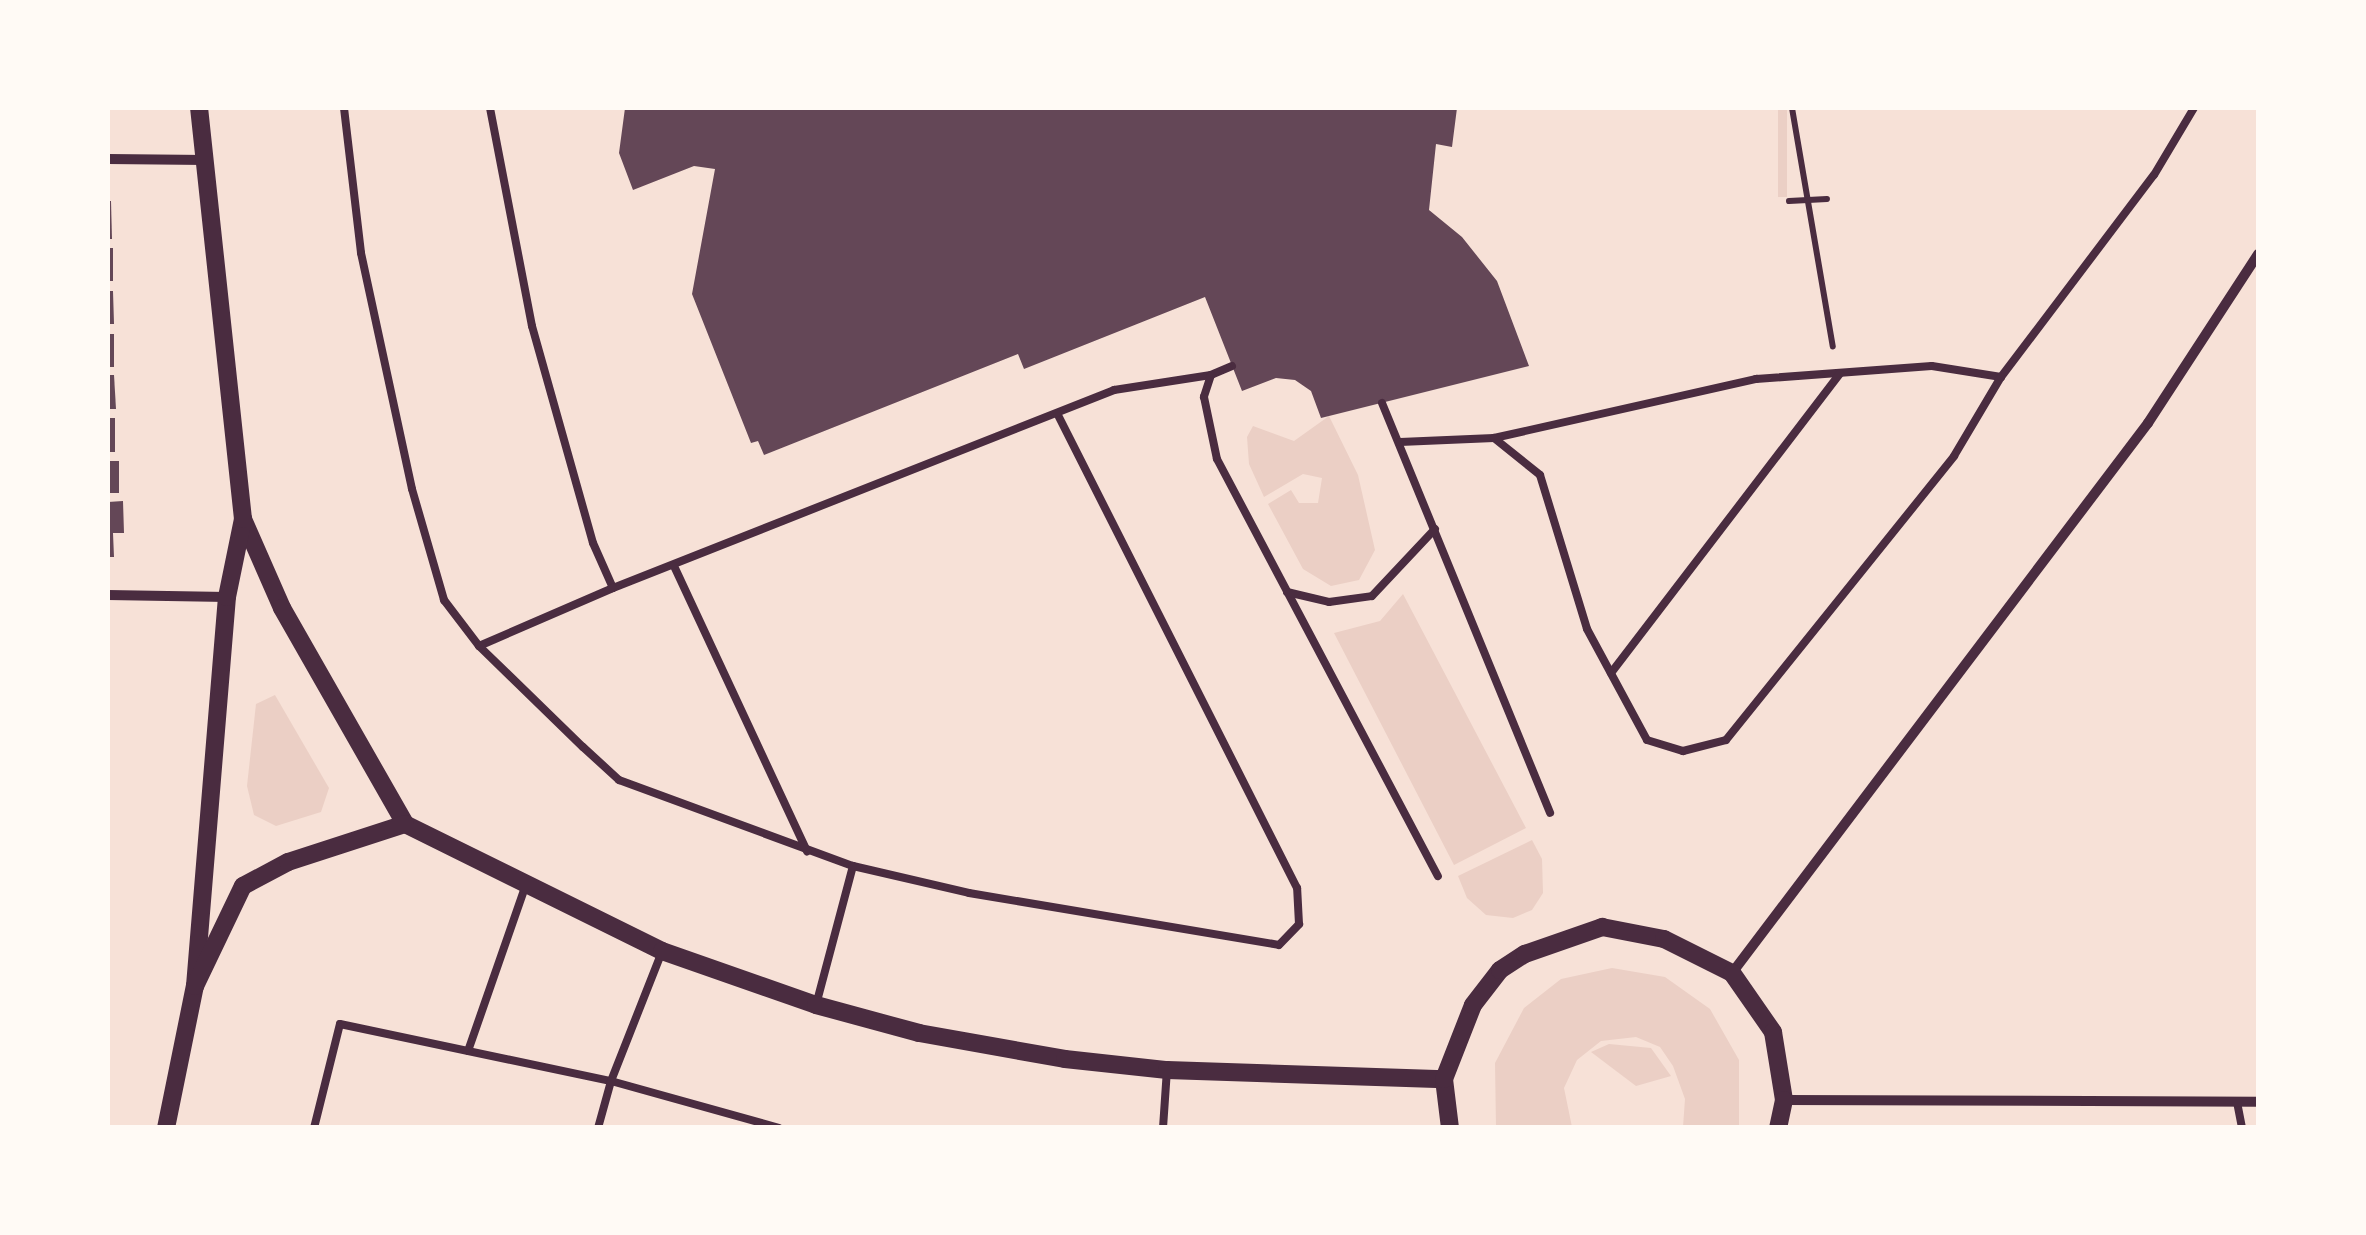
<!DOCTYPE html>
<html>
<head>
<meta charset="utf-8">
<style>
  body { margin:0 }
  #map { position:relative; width:2366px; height:1235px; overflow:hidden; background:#f7e1d7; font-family:Ubuntu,sans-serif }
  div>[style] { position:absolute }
  .green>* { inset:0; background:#ebcfc5; transform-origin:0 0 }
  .building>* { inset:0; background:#644757; transform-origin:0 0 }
  .path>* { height:6px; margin:-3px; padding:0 3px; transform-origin:3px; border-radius:3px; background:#4a2c40 }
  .service>* { height:8px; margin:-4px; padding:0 4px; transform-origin:4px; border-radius:4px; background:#4a2c40 }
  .minor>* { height:10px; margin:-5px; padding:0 5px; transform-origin:5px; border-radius:5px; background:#4a2c40 }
  .tertiary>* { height:18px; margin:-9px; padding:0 9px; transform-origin:9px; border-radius:9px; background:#4a2c40 }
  span { translate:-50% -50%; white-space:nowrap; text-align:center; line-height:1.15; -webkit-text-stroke:10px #fffaf5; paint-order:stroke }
  .frame { position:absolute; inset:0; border:110px solid #fffaf5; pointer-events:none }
</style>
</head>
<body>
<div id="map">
  <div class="green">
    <i style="left:1778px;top:108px;width:9px;height:89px"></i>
    <i style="clip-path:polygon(1329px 416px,1358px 475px,1375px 550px,1359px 580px,1331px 586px,1303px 569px,1268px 504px,1291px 490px,1299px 503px,1318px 503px,1322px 478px,1303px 474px,1264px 497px,1249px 464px,1247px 437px,1253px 426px,1294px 441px)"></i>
    <i style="clip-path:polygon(1403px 594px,1526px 828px,1454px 865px,1334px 633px,1380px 621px)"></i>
    <i style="clip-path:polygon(275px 695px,329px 788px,321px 812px,276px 826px,254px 815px,247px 786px,256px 704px)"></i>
    <i style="clip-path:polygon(1532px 840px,1542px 859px,1543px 893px,1532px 910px,1513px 918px,1486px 915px,1467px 898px,1458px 876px)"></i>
    <i style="clip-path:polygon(1612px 968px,1665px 977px,1710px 1009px,1739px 1060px,1739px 1127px,1683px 1127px,1685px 1099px,1673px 1066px,1660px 1047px,1636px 1037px,1601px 1041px,1577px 1060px,1564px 1088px,1572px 1127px,1496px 1127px,1495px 1063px,1524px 1008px,1561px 979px)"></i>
    <i style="clip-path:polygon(1609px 1044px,1651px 1048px,1671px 1076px,1636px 1086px,1591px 1052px)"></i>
  </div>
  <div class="building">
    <i style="clip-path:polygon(625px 108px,1457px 108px,1452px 147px,1436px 144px,1429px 210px,1462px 237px,1497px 281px,1529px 366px,1321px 418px,1311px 391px,1295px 380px,1276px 378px,1242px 391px,1205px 297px,1024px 369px,1018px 354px,764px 455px,758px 441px,751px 443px,692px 294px,715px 169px,694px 166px,633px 190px,619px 153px)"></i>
    <i style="clip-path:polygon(108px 201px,111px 201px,112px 239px,108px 239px)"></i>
    <i style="left:108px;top:248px;width:5px;height:33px"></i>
    <i style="clip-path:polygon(108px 291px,113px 291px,114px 324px,108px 324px)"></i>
    <i style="left:114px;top:334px;width:33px;height:6px;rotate:90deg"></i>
    <i style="clip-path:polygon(108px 375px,114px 375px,116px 409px,108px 409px)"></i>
    <i style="left:108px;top:418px;width:7px;height:34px"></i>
    <i style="left:108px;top:461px;width:11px;height:32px"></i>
    <i style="clip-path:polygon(123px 501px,124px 533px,113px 533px,114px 557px,108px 557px,108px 502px)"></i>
  </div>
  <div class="path">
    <i style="left:1792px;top:108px;width:242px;rotate:80.3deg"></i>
    <i style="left:1789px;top:201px;width:38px;rotate:-3deg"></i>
  </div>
  <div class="service">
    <i style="left:344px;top:108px;width:146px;rotate:83.3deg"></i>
    <i style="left:361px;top:253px;width:241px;rotate:77.8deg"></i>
    <i style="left:412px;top:489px;width:116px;rotate:73.9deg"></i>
    <i style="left:444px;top:600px;width:58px;rotate:52.7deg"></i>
    <i style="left:479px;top:646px;width:145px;rotate:44.2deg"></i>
    <i style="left:583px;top:747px;width:49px;rotate:42.5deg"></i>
    <i style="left:619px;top:780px;width:249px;rotate:20.2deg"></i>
    <i style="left:853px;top:866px;width:119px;rotate:13.1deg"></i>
    <i style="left:969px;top:893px;width:314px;rotate:9.5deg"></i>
    <i style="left:1279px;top:945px;width:29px;rotate:-46deg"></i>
    <i style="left:1299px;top:924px;width:36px;rotate:-93deg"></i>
    <i style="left:1297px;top:888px;width:530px;rotate:-116.81deg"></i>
    <i style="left:490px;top:108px;width:222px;rotate:79.1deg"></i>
    <i style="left:532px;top:326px;width:225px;rotate:74.3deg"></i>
    <i style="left:593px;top:543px;width:49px;rotate:66deg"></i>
    <i style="left:613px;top:588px;width:539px;rotate:-21.56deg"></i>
    <i style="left:1114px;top:390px;width:98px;rotate:-8.8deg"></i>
    <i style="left:1232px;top:366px;width:23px;rotate:157deg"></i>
    <i style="left:1211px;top:375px;width:23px;rotate:108deg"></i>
    <i style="left:1204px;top:397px;width:63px;rotate:78.2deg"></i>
    <i style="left:1217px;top:459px;width:472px;rotate:62.1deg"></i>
    <i style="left:1382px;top:403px;width:443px;rotate:67.7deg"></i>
    <i style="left:1494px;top:438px;width:269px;rotate:-12.7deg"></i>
    <i style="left:1756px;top:379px;width:176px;rotate:-4.2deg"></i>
    <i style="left:1932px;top:366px;width:70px;rotate:9.1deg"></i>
    <i style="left:1400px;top:442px;width:94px;rotate:-2.4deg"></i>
    <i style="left:1494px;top:438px;width:59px;rotate:38.8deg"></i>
    <i style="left:1540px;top:475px;width:161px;rotate:73deg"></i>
    <i style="left:1587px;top:629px;width:126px;rotate:61.6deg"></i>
    <i style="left:1647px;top:740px;width:38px;rotate:17deg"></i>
    <i style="left:1683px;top:751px;width:44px;rotate:-14.3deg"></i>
    <i style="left:1726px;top:740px;width:364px;rotate:-51.2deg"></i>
    <i style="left:1954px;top:456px;width:92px;rotate:-59.3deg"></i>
    <i style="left:2001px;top:377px;width:253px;rotate:-52.9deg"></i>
    <i style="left:2154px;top:175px;width:78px;rotate:-59.2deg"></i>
    <i style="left:674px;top:566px;width:315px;rotate:65deg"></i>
    <i style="left:1287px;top:592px;width:43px;rotate:13.4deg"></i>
    <i style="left:1329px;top:602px;width:43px;rotate:-7.9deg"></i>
    <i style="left:1372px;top:596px;width:92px;rotate:-46.8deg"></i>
    <i style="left:479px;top:646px;width:146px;rotate:-23.4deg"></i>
    <i style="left:1611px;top:673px;width:377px;rotate:-52.6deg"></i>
    <i style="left:816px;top:1005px;width:144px;rotate:-75.1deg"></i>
    <i style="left:468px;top:1051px;width:174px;rotate:-70.8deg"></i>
    <i style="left:2237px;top:1102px;width:26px;rotate:79deg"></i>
    <i style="left:314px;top:1128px;width:107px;rotate:-76deg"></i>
    <i style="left:340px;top:1024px;width:277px;rotate:11.9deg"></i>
    <i style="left:611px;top:1081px;width:136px;rotate:-68.5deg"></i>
    <i style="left:598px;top:1128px;width:49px;rotate:-74.5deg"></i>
    <i style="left:611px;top:1081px;width:174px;rotate:15.6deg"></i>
    <i style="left:1163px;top:1128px;width:58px;rotate:-86.1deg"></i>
  </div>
  <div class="minor">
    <i style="left:108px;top:159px;width:98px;rotate:0.6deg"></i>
    <i style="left:108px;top:595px;width:119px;rotate:1deg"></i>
    <i style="left:1732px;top:973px;width:690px;rotate:-52.9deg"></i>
    <i style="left:2148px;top:423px;width:202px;rotate:-56.9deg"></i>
    <i style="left:1784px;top:1100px;width:474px;rotate:0.2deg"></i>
  </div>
  <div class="tertiary">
    <i style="left:243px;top:519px;width:97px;rotate:66.3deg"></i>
    <i style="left:282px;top:608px;width:249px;rotate:60.3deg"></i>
    <i style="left:405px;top:824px;width:287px;rotate:26.3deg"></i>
    <i style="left:662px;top:951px;width:163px;rotate:19.3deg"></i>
    <i style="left:816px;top:1005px;width:107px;rotate:15.2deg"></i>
    <i style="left:919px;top:1033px;width:148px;rotate:10.1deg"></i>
    <i style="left:1065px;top:1059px;width:103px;rotate:6.2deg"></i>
    <i style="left:1167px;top:1070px;width:277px;rotate:1.9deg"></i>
    <i style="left:195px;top:986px;width:390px;rotate:-85.3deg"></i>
    <i style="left:227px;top:597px;width:80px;rotate:-78.4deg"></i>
    <i style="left:243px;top:519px;width:413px;rotate:-96.1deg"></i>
    <i style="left:166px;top:1128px;width:145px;rotate:-78.5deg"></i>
    <i style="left:195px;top:986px;width:111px;rotate:-64.4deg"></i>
    <i style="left:243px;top:886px;width:51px;rotate:-28.1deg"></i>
    <i style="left:288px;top:862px;width:123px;rotate:-18deg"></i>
    <i style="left:1450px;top:1128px;width:49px;rotate:-97deg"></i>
    <i style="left:1444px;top:1079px;width:79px;rotate:-68.6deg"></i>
    <i style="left:1473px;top:1005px;width:44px;rotate:-52.4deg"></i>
    <i style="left:1500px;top:970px;width:30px;rotate:-33deg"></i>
    <i style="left:1525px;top:954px;width:82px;rotate:-19.3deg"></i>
    <i style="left:1602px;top:927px;width:63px;rotate:11deg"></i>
    <i style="left:1664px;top:939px;width:76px;rotate:26.6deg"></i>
    <i style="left:1732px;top:973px;width:72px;rotate:55.2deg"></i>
    <i style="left:1773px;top:1032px;width:69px;rotate:80.8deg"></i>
    <i style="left:1784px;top:1100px;width:29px;rotate:102deg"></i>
  </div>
  <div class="frame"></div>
</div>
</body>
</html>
